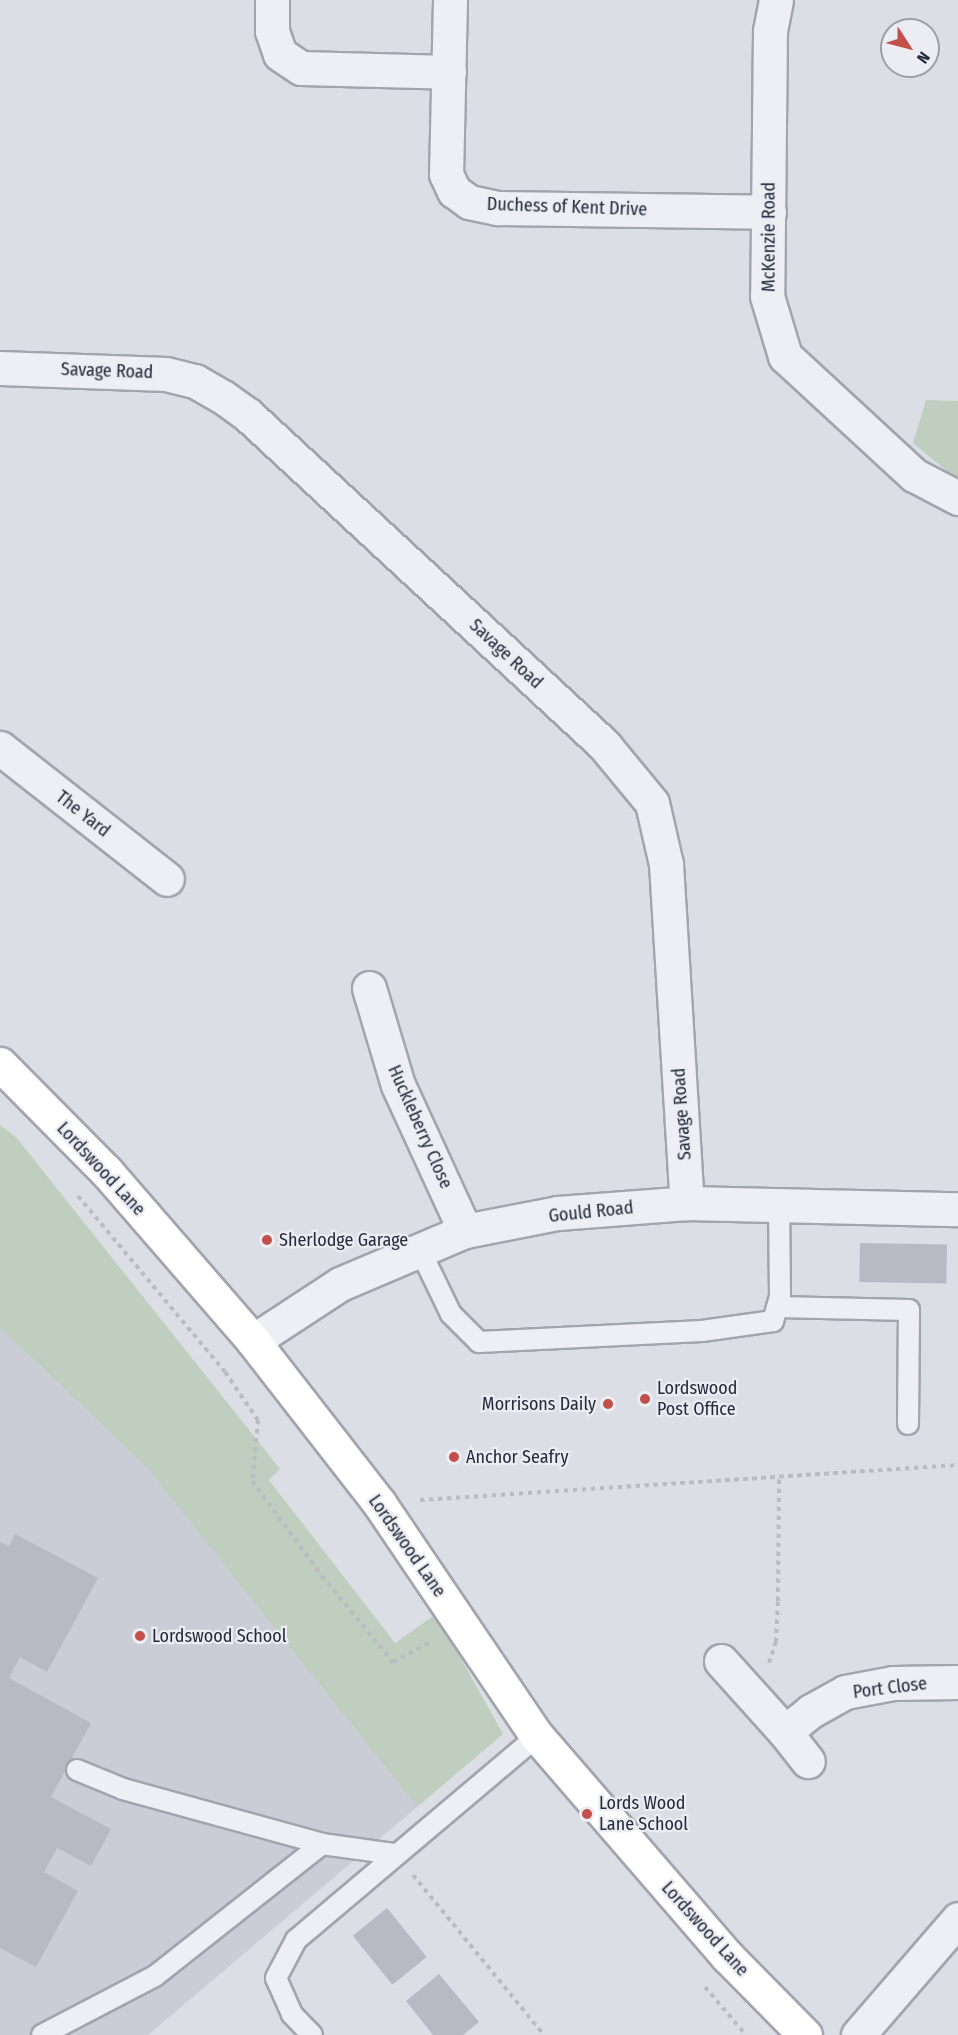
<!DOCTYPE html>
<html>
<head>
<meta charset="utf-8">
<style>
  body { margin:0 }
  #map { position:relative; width:958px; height:2035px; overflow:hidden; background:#dcdee5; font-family:"Fira Sans Condensed",sans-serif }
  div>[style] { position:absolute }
  .built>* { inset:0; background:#cacdd6 }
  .green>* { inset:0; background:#bfcebe }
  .building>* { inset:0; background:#b7b9c4; transform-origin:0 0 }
  .path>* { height:4px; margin-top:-2px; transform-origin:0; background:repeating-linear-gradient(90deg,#babcc4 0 4.5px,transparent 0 9px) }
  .roads { filter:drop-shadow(2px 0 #a2a4ae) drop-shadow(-2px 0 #a2a4ae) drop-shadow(0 2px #a2a4ae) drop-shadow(0 -2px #a2a4ae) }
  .lane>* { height:20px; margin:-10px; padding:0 10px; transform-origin:10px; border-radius:10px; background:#eeeff4 }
  .street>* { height:33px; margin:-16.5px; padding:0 16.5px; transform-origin:16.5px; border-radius:16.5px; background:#eeeff4 }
  .secondary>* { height:33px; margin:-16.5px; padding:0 16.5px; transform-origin:16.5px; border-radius:16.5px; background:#fff }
  .dots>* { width:16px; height:16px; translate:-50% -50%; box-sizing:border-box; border:3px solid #ebedf3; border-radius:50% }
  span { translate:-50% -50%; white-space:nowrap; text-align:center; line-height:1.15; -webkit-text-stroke:4.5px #ebedf3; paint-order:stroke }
  .street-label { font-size:18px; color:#272a3a }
  .poi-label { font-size:18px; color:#272a3a }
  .left { translate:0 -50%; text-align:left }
  .right { translate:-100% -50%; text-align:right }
  .north { position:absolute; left:880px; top:18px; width:60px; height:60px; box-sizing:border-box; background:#ebedf3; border:2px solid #9d9fa9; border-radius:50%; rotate:126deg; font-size:16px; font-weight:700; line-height:24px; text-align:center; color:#272a3a }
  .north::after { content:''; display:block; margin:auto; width:21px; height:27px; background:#c24f49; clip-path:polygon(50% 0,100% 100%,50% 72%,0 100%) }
</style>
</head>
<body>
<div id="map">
  <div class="built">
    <i style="clip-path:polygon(0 1328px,145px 1466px,417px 1807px,148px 2035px,0 2035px)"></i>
  </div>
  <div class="green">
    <i style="clip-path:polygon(926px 400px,958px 401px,958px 480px,913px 443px)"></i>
    <i style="clip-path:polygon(0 1125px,16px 1137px,280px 1469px,269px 1480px,395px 1643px,436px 1614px,503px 1734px,417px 1807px,145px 1466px,0 1328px)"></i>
  </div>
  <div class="building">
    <i style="left:860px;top:1243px;width:87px;height:39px;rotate:1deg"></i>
    <i style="clip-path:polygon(15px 1534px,98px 1578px,47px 1672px,20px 1657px,9px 1678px,91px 1723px,51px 1797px,111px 1829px,91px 1866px,57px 1848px,44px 1872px,78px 1891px,36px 1967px,0 1948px,0 1542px,9px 1546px)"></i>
    <i style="left:387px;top:1908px;width:63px;height:44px;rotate:51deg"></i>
    <i style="clip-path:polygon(439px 1974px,479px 2022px,463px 2035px,433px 2035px,406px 2001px)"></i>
  </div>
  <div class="path">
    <i style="left:78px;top:1196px;width:229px;rotate:50.1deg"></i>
    <i style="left:225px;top:1372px;width:58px;rotate:55.5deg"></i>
    <i style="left:258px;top:1420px;width:61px;rotate:95.6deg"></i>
    <i style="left:252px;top:1481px;width:118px;rotate:53.6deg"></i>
    <i style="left:322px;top:1576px;width:112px;rotate:50.5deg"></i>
    <i style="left:393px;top:1662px;width:43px;rotate:-27.8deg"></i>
    <i style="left:420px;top:1500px;width:539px;rotate:-3.72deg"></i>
    <i style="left:769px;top:1663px;width:22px;rotate:-72deg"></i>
    <i style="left:776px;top:1642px;width:41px;rotate:-87.2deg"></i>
    <i style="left:778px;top:1601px;width:125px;rotate:-89.5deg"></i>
    <i style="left:413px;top:1875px;width:207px;rotate:50.7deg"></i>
    <i style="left:705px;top:1987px;width:63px;rotate:49.5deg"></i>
  </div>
  <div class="roads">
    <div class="lane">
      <i style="left:420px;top:1250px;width:71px;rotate:64.2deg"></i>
      <i style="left:451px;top:1314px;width:40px;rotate:45deg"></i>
      <i style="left:479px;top:1342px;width:223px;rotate:-2.8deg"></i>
      <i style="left:702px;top:1331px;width:72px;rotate:-8deg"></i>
      <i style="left:773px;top:1321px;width:25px;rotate:-74deg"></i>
      <i style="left:780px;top:1297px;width:94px;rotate:-90.6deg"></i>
      <i style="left:777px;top:1307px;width:132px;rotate:1.3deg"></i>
      <i style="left:909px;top:1310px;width:114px;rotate:90.5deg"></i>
      <i style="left:77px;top:1770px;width:50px;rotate:22.4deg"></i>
      <i style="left:123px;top:1789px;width:206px;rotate:15.4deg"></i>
      <i style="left:322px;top:1844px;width:74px;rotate:7.8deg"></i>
      <i style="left:42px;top:2035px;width:127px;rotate:-27.6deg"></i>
      <i style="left:155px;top:1976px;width:213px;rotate:-38.3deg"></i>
      <i style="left:312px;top:2035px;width:29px;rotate:-134deg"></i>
      <i style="left:292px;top:2014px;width:39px;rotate:-114deg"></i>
      <i style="left:276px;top:1978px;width:43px;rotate:-62.2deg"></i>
      <i style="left:296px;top:1940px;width:316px;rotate:-40.2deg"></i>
    </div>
    <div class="street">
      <i style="left:272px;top:0;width:31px;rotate:90deg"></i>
      <i style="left:272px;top:31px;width:24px;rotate:71deg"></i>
      <i style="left:280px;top:54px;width:25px;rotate:34deg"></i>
      <i style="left:301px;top:68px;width:148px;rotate:1.5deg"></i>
      <i style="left:450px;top:0;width:174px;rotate:91.3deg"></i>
      <i style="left:446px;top:174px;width:19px;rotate:65deg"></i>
      <i style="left:454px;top:191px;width:19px;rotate:36deg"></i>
      <i style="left:469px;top:202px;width:30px;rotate:12deg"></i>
      <i style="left:498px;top:208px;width:271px;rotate:0.8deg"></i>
      <i style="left:776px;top:0;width:32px;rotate:101deg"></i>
      <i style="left:770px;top:31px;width:265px;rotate:90.6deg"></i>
      <i style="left:767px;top:296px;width:63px;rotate:73.3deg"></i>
      <i style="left:785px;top:356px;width:176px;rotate:42.7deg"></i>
      <i style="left:914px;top:475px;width:50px;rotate:27.6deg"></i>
      <i style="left:0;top:368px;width:166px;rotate:2.1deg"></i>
      <i style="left:166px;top:374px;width:30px;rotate:14deg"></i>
      <i style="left:195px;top:381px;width:32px;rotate:30deg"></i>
      <i style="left:223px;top:397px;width:31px;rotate:36deg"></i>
      <i style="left:248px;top:415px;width:487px;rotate:42.8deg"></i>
      <i style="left:605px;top:746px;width:74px;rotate:50.5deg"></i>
      <i style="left:652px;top:803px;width:63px;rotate:77.1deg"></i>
      <i style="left:666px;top:864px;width:340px;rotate:86.5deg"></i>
      <i style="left:0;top:748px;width:212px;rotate:38.1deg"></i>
      <i style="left:369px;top:988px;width:101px;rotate:73.4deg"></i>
      <i style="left:398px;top:1085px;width:161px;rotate:65.3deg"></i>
      <i style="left:253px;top:1341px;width:104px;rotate:-33.2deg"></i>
      <i style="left:340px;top:1284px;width:136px;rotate:-23deg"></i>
      <i style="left:465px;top:1231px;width:95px;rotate:-11deg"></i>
      <i style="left:558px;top:1213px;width:129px;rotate:-4.4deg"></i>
      <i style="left:687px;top:1203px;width:271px;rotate:1.3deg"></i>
      <i style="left:721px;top:1661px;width:96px;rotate:48deg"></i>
      <i style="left:785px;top:1732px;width:33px;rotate:-39deg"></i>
      <i style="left:811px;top:1711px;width:39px;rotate:-29deg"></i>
      <i style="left:845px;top:1692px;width:49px;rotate:-10.6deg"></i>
      <i style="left:893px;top:1683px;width:65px;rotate:-0.9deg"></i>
      <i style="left:785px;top:1732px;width:37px;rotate:52deg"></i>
      <i style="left:858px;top:2035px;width:153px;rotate:-49.2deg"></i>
    </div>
    <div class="secondary">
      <i style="left:0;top:1064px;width:151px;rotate:45.3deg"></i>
      <i style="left:106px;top:1171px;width:225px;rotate:49.1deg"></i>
      <i style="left:253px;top:1341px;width:205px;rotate:52.1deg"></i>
      <i style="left:379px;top:1503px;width:282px;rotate:55.9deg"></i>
      <i style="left:537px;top:1736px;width:291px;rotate:49.2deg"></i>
      <i style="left:727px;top:1956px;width:111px;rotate:45.4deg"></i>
    </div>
  </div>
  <div class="dots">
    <i style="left:267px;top:1240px;background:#c24f49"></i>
    <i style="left:645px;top:1399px;background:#c24f49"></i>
    <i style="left:608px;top:1404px;background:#c24f49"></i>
    <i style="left:454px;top:1457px;background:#c24f49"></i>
    <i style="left:140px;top:1636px;background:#c24f49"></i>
    <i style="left:587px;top:1814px;background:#c24f49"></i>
  </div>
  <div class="street-label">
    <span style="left:567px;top:207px;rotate:2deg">Duchess of Kent Drive</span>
    <span style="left:769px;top:237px;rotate:-90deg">McKenzie Road</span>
    <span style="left:107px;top:371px;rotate:2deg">Savage Road</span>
    <span style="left:506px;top:654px;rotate:43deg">Savage Road</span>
    <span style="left:83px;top:814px;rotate:38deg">The Yard</span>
    <span style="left:682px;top:1114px;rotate:-94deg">Savage Road</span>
    <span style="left:420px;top:1127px;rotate:66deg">Huckleberry Close</span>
    <span style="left:101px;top:1169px;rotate:47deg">Lordswood Lane</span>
    <span style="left:591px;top:1212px;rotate:-6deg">Gould Road</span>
    <span style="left:407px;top:1546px;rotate:55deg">Lordswood Lane</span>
    <span style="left:890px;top:1688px;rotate:-7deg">Port Close</span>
    <span style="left:705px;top:1929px;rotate:48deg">Lordswood Lane</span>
  </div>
  <div class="poi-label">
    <span class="left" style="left:279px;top:1240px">Sherlodge Garage</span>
    <span class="left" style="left:657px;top:1399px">Lordswood<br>Post Office</span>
    <span class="right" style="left:596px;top:1404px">Morrisons Daily</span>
    <span class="left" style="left:466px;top:1457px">Anchor Seafry</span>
    <span class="left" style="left:152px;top:1636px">Lordswood School</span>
    <span class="left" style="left:599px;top:1814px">Lords Wood<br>Lane School</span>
  </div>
  <div class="north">N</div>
</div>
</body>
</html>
